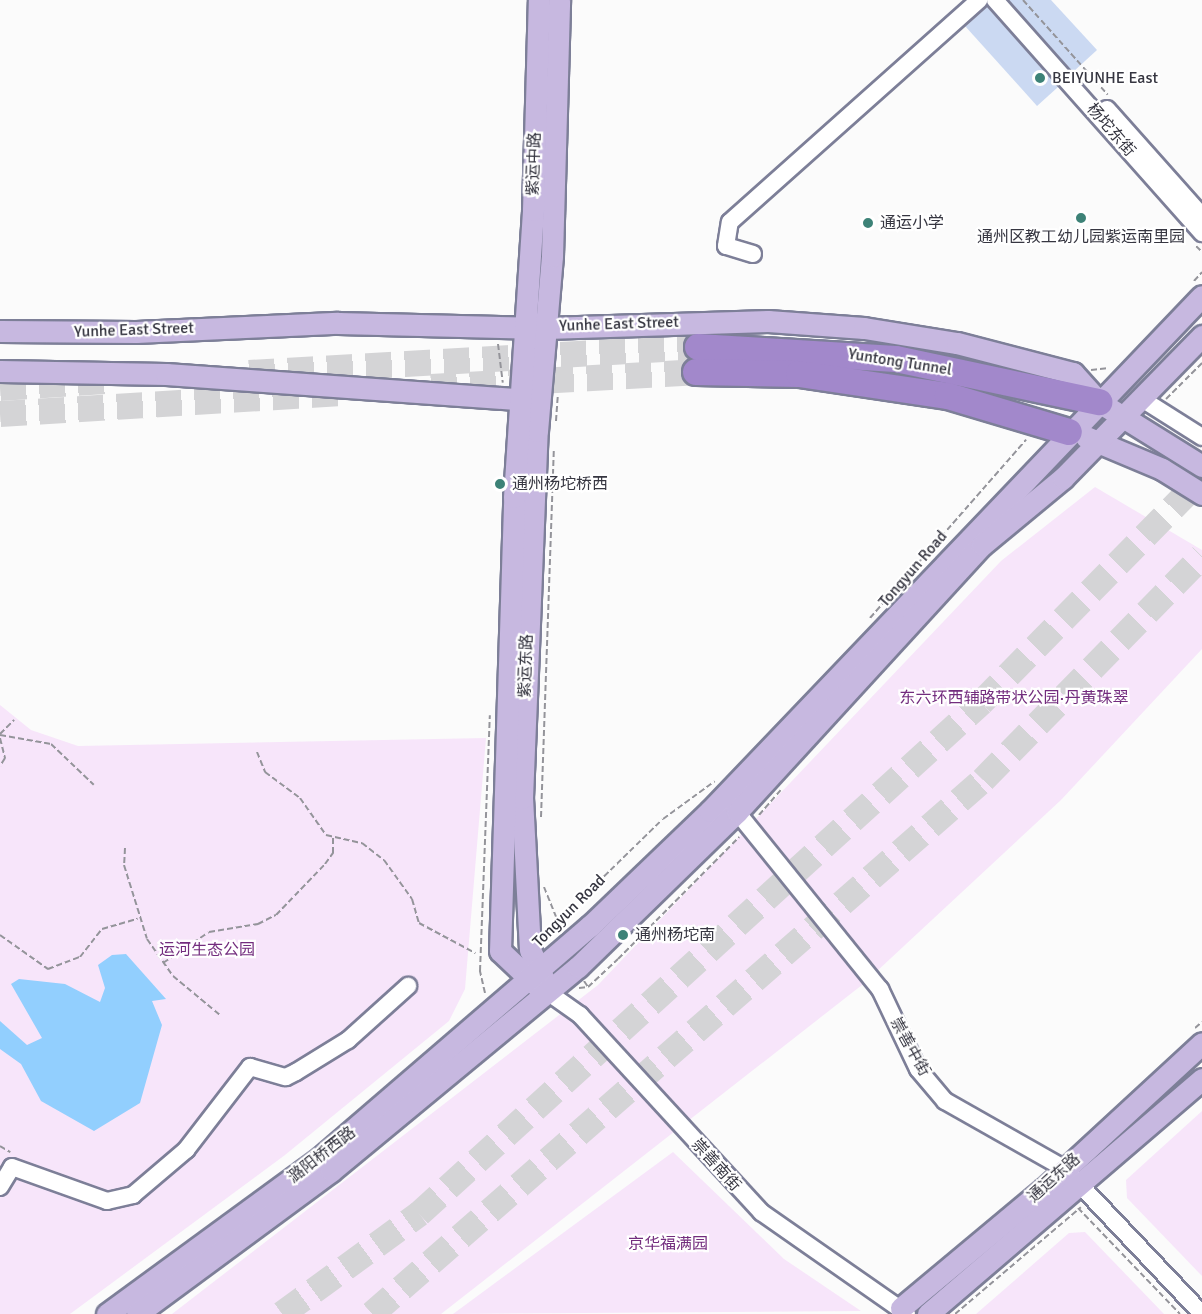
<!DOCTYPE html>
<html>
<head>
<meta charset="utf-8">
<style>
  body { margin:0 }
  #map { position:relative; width:1202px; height:1314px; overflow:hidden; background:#fbfbfb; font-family:Signika,"Noto Sans SC",sans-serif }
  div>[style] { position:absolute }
  .green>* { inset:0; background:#f7e5fa }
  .water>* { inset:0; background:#92cffe }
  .building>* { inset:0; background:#cbd9f2; transform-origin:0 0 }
  .highway-tunnel>* { height:26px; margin-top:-13px; transform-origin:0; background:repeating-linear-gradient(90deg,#d4d4d6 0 26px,transparent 0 39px) }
  .path>* { height:2px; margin-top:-1px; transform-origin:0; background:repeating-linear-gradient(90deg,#94949a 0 6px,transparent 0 9px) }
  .roads { filter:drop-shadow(2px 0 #7d7f98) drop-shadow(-2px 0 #7d7f98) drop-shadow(0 2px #7d7f98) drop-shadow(0 -2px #7d7f98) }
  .minor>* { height:16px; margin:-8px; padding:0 8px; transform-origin:8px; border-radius:8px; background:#fff }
  .major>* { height:21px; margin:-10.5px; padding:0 10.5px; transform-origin:10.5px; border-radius:10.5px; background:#c7b8e0 }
  .highway>* { height:26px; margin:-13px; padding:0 13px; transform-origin:13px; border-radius:13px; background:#a288cb }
  .dots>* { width:16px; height:16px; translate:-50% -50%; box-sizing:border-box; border:3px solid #fff; border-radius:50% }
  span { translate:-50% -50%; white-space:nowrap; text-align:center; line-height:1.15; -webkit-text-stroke:4.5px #fff; paint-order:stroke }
  .poi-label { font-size:16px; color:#363641 }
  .left { translate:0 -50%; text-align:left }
  .street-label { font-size:16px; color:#363641 }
  .park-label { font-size:16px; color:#732d7e }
</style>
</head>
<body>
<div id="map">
  <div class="green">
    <i style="clip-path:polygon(1095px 487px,1202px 550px,1202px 649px,1061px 800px,862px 985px,441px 1314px,172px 1314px,598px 985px,1001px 561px)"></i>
    <i style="clip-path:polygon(0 705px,31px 730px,78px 746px,486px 738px,465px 989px,449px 1021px,285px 1155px,70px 1314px,0 1314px)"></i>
    <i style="clip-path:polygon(1202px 1111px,1202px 1276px,1127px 1198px,1126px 1180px)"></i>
    <i style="clip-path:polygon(673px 1152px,784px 1259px,861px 1311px,453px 1314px)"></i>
    <i style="clip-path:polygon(1085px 1232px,1164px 1314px,976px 1314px,1069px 1233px)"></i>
  </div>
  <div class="water">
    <i style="clip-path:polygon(126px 954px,166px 999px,152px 1001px,162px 1025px,140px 1103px,94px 1131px,41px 1101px,21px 1064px,0 1049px,0 1021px,27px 1045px,42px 1038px,11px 984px,19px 979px,65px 984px,100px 1002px,105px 988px,98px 965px,112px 955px)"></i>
  </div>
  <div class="building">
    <i style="clip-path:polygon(1009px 0,1051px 0,1097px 50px,1073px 72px)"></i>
    <i style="left:987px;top:7px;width:107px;height:29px;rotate:48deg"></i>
  </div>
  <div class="highway-tunnel">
    <i style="left:249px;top:373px;width:450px;rotate:-3.3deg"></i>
    <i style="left:431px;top:387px;width:265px;rotate:-3.2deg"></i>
    <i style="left:0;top:388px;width:105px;rotate:-3.8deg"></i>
    <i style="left:0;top:414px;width:342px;rotate:-3.5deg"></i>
    <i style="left:282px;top:1314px;width:170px;rotate:-36.1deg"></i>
    <i style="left:419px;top:1214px;width:760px;rotate:-42.28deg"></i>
    <i style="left:981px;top:703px;width:315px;rotate:-45.5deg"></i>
    <i style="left:372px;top:1314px;width:811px;rotate:-41.15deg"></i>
    <i style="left:983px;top:780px;width:313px;rotate:-45.6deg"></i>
  </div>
  <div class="path">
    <i style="left:1023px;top:0;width:127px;rotate:48.2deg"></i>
    <i style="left:1196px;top:246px;width:8px;rotate:45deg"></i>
    <i style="left:1194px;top:281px;width:12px;rotate:-48deg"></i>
    <i style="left:498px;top:344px;width:39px;rotate:83deg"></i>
    <i style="left:1091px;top:370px;width:18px;rotate:-6deg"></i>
    <i style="left:1166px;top:399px;width:51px;rotate:-45deg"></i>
    <i style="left:556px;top:421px;width:27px;rotate:-86deg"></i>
    <i style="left:870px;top:618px;width:237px;rotate:-48.8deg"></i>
    <i style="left:0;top:734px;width:20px;rotate:-45deg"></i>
    <i style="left:0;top:735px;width:52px;rotate:10deg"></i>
    <i style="left:51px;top:744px;width:59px;rotate:43.6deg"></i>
    <i style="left:0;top:738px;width:21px;rotate:76deg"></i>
    <i style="left:5px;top:758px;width:9px;rotate:122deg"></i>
    <i style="left:257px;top:752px;width:22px;rotate:68deg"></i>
    <i style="left:265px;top:772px;width:44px;rotate:36.6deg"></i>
    <i style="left:300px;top:798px;width:45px;rotate:54.9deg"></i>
    <i style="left:326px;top:835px;width:37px;rotate:13deg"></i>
    <i style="left:362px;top:843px;width:28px;rotate:38deg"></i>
    <i style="left:384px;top:860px;width:48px;rotate:54.3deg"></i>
    <i style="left:412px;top:899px;width:25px;rotate:74deg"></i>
    <i style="left:419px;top:923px;width:64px;rotate:28.2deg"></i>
    <i style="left:759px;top:815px;width:33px;rotate:-49deg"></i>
    <i style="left:541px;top:817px;width:369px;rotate:-88deg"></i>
    <i style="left:125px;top:848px;width:17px;rotate:93deg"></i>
    <i style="left:124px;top:865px;width:77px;rotate:72.7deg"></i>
    <i style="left:147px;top:939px;width:45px;rotate:54.9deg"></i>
    <i style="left:173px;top:976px;width:61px;rotate:39.7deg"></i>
    <i style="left:544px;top:887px;width:45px;rotate:68deg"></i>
    <i style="left:546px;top:933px;width:163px;rotate:-44.3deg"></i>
    <i style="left:663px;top:819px;width:64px;rotate:-36.2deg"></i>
    <i style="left:0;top:935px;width:59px;rotate:35.3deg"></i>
    <i style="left:48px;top:969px;width:34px;rotate:-21deg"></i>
    <i style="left:80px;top:957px;width:36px;rotate:-52deg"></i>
    <i style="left:102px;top:929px;width:37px;rotate:-16deg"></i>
    <i style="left:163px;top:963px;width:55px;rotate:-34deg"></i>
    <i style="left:209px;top:932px;width:50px;rotate:-9.3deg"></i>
    <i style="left:258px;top:924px;width:20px;rotate:-27deg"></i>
    <i style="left:276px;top:915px;width:71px;rotate:-46.1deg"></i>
    <i style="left:325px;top:864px;width:14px;rotate:-54deg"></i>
    <i style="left:333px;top:853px;width:15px;rotate:-90deg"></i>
    <i style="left:584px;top:981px;width:7px;rotate:56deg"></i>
    <i style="left:579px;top:988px;width:9px;rotate:-6deg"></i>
    <i style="left:588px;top:987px;width:41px;rotate:-43deg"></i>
    <i style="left:618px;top:959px;width:172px;rotate:-45.2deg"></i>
    <i style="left:485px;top:993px;width:23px;rotate:-103deg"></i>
    <i style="left:480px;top:971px;width:256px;rotate:-87.8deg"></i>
    <i style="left:1195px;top:1028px;width:9px;rotate:-41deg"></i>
    <i style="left:0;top:1146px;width:12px;rotate:31deg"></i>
    <i style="left:1078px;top:1208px;width:147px;rotate:46.1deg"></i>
    <i style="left:955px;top:1314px;width:165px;rotate:-40.3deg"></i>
  </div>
  <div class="roads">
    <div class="minor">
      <i style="left:995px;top:0;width:312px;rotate:48.4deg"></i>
      <i style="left:1107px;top:109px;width:143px;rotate:48.4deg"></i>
      <i style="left:753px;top:254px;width:28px;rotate:-163deg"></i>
      <i style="left:726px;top:246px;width:24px;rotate:-81deg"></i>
      <i style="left:730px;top:222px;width:334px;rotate:-41.7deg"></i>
      <i style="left:1142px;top:399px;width:71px;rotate:32.3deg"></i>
      <i style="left:737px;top:812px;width:228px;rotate:51.1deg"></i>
      <i style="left:880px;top:989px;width:89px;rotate:64.6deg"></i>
      <i style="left:918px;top:1069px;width:42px;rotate:49.8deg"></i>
      <i style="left:945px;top:1101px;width:138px;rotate:29.5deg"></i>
      <i style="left:1065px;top:1169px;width:199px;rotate:46.6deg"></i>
      <i style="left:546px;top:991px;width:42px;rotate:35.2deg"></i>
      <i style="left:580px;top:1015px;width:268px;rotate:47.4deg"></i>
      <i style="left:761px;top:1212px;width:178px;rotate:34.9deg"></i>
      <i style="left:0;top:1187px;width:23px;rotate:-59deg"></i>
      <i style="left:12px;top:1167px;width:101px;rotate:19.7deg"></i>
      <i style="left:107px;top:1201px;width:27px;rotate:-13deg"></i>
      <i style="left:133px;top:1195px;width:70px;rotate:-40.3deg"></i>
      <i style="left:186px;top:1150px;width:105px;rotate:-52.4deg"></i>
      <i style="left:250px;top:1067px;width:37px;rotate:16deg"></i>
      <i style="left:286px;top:1077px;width:11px;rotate:-27deg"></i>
      <i style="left:296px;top:1072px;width:61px;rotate:-31.6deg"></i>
      <i style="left:348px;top:1040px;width:81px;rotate:-42deg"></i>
    </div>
    <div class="major">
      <i style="left:0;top:331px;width:136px;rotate:0.4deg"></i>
      <i style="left:136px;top:332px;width:202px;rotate:-2.6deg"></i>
      <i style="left:338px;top:323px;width:208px;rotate:1.4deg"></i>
      <i style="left:546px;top:328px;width:222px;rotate:-1.8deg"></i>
      <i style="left:768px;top:321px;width:96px;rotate:4.2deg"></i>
      <i style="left:864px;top:328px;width:94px;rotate:9.2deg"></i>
      <i style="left:957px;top:343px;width:120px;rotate:14.5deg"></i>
      <i style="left:1073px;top:373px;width:39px;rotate:48deg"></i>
      <i style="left:1099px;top:402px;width:121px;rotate:31.9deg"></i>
      <i style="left:0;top:371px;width:166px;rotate:1deg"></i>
      <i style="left:166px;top:374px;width:367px;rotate:4.1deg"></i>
      <i style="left:1086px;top:437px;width:82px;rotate:22.8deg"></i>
      <i style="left:1162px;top:469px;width:47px;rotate:32deg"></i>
      <i style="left:545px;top:982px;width:35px;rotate:-115deg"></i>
      <i style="left:530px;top:950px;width:152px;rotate:-93deg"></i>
      <i style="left:522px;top:798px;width:367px;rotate:-87.7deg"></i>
      <i style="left:537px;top:431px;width:176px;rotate:-85.1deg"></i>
      <i style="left:552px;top:256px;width:256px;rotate:-88.4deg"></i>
      <i style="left:538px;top:987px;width:52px;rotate:-136.5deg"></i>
      <i style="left:500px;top:951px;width:454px;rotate:-88.2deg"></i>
      <i style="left:514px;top:497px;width:288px;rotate:-86.2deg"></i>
      <i style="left:533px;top:210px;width:210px;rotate:-88.4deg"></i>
      <i style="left:901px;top:1308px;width:186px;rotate:-39.8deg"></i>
      <i style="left:1044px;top:1189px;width:215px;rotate:-42.7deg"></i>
      <i style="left:107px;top:1314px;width:264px;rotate:-36.2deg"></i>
      <i style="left:320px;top:1158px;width:356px;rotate:-40.7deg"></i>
      <i style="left:590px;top:926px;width:166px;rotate:-43.8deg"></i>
      <i style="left:710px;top:811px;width:712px;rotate:-46.31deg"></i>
      <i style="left:137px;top:1314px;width:241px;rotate:-36.4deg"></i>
      <i style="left:331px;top:1171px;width:320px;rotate:-39.6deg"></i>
      <i style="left:578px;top:967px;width:222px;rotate:-44.3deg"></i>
      <i style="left:737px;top:812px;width:362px;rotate:-47.5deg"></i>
      <i style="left:982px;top:545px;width:105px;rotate:-39.6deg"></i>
      <i style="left:1063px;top:478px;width:199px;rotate:-45.6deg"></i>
      <i style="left:928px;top:1314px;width:361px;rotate:-40.6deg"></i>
    </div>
    <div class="highway">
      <i style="left:698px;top:347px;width:198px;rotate:3.5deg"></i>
      <i style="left:896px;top:359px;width:208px;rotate:12deg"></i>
      <i style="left:696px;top:372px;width:103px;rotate:1.1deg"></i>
      <i style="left:799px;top:374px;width:151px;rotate:8.4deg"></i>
      <i style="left:948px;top:396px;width:126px;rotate:16.6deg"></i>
    </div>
  </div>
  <div class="dots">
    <i style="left:1040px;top:78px;background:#3d8277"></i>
    <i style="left:1081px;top:218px;background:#3d8277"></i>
    <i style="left:868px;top:223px;background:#3d8277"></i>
    <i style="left:500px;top:484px;background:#3d8277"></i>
    <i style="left:623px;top:935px;background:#3d8277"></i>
  </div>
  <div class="poi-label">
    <span class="left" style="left:1052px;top:78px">BEIYUNHE East</span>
    <span class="left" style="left:880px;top:223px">通运小学</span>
    <span style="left:1081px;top:237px">通州区教工幼儿园紫运南里园</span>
    <span class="left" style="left:512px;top:484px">通州杨坨桥西</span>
    <span class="left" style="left:635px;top:935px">通州杨坨南</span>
  </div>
  <div class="street-label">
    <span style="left:1111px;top:130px;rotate:49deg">杨坨东街</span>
    <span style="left:534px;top:164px;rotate:-88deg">紫运中路</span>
    <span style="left:619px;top:324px;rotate:-2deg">Yunhe East Street</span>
    <span style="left:134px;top:330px;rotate:-2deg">Yunhe East Street</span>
    <span style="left:900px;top:362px;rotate:9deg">Yuntong Tunnel</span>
    <span style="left:913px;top:569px;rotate:-49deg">Tongyun Road</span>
    <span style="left:526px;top:666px;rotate:-88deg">紫运东路</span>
    <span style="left:569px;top:911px;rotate:-45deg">Tongyun Road</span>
    <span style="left:910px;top:1047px;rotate:61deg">崇善中街</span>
    <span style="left:322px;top:1155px;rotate:-38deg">潞阳桥西路</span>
    <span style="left:716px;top:1165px;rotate:48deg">崇善南街</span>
    <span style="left:1054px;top:1178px;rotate:-42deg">通运东路</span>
  </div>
  <div class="park-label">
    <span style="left:1014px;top:698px">东六环西辅路带状公园·丹黄珠翠</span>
    <span style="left:207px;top:950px">运河生态公园</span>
    <span style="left:668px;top:1244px">京华福满园</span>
  </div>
</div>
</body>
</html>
